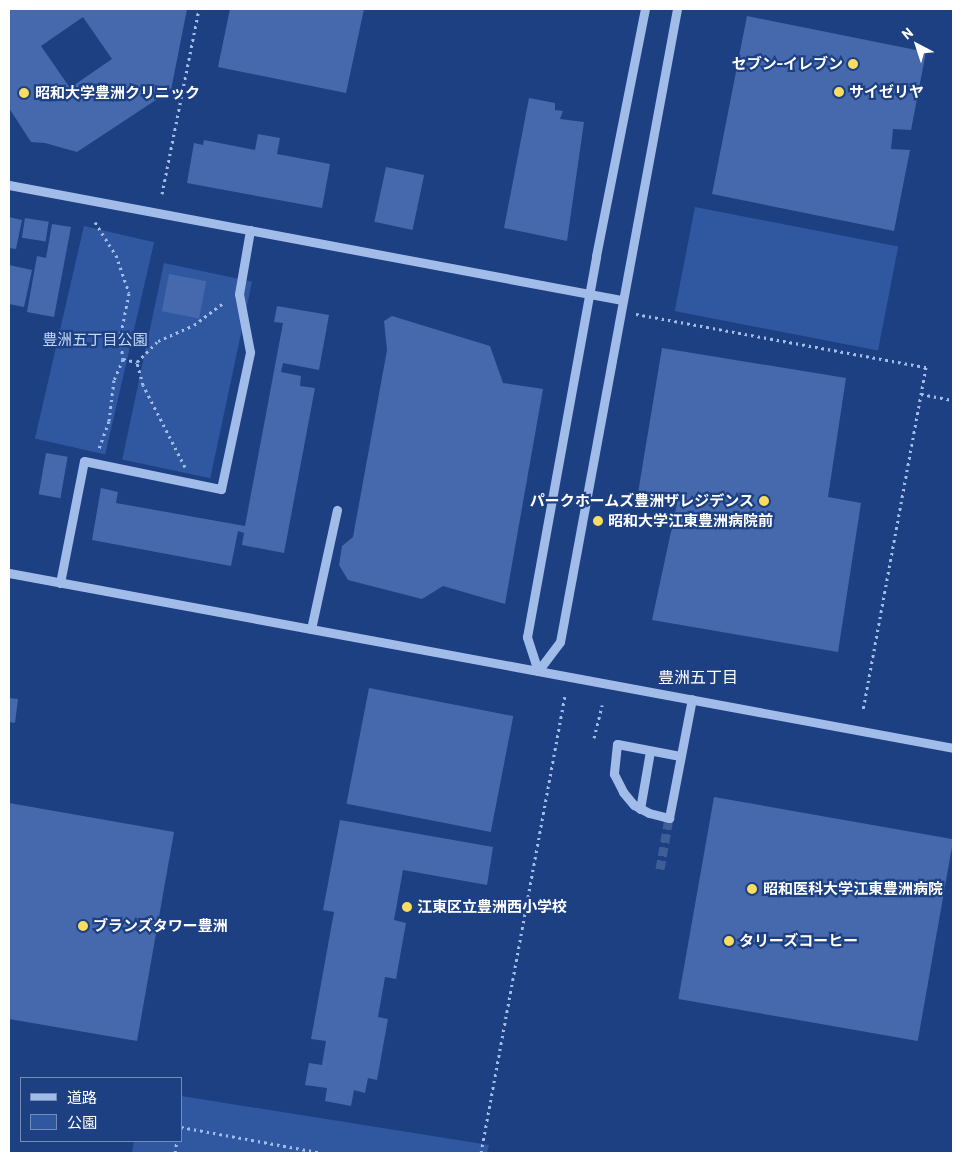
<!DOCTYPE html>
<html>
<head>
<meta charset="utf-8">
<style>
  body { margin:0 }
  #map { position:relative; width:962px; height:1162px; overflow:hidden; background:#1d4083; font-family:Barlow,"Noto Sans JP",sans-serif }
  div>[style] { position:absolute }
  .green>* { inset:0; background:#3058a1; transform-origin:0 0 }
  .building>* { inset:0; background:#4569ac; transform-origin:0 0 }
  .minor-tunnel>* { height:9px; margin-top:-4.5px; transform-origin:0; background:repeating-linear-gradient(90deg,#3f5d96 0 9px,transparent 0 13.5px) }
  .path>* { height:3px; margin-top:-1.5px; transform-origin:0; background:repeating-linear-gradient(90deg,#a2bcea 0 2.5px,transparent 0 6.5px) }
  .minor>* { height:9px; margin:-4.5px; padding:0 4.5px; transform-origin:4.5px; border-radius:4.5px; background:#a2bcea }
  .dots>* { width:14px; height:14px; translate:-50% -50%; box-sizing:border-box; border:2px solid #1d4083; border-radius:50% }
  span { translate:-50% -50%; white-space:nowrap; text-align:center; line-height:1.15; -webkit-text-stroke:4.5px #1d4083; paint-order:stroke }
  .poi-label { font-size:15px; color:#fff; font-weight:700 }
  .right { translate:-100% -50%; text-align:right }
  .left { translate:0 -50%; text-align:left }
  .park-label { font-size:15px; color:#c7d8f7 }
  .neighbourhood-label { font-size:16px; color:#fff }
  .frame { position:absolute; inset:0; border:10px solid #fff; pointer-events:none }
  .legend { position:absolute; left:20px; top:1077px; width:162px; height:65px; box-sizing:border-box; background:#1d4083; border:1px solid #778cb5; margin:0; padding:6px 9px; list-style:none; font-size:15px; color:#fff }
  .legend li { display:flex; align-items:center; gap:10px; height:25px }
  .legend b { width:25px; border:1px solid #778cb5 }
  .north { position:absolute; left:892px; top:20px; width:50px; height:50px; -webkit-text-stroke:4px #1d4083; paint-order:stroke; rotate:320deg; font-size:14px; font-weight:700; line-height:20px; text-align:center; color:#fff }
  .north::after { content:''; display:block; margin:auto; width:18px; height:22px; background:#fff; clip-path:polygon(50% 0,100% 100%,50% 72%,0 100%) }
</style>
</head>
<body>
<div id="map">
  <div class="green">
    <i style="left:695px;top:207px;width:207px;height:106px;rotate:11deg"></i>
    <i style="left:84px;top:226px;width:72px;height:218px;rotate:13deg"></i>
    <i style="left:164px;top:263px;width:90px;height:201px;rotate:12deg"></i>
    <i style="clip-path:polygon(181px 1096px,489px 1145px,487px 1153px,132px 1153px,134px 1141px,181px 1141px)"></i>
  </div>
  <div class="building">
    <i style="clip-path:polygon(evenodd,9px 9px,187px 9px,171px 90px,77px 152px,45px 143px,31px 142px,9px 108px,9px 9px,83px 17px,112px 59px,70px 88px,41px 46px,83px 17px)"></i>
    <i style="clip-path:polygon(230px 9px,364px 9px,346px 93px,218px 67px)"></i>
    <i style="clip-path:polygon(747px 16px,926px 52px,911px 130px,893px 129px,891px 149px,910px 150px,894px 231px,712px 194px)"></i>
    <i style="clip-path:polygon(529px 98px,555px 103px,555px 110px,563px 111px,560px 119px,584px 122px,567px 241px,504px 228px)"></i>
    <i style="clip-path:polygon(258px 134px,280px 138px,277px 154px,330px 164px,322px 208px,187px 183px,194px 143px,203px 145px,204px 140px,255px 150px)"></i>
    <i style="left:386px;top:167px;width:39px;height:56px;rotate:12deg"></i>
    <i style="clip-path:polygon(9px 217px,22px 220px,16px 249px,9px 248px)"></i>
    <i style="left:25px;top:218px;width:24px;height:20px;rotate:9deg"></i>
    <i style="clip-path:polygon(52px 224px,71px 227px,54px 317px,27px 312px,37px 256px,46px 258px)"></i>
    <i style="clip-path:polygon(9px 265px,32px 270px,24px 307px,9px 304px)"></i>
    <i style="left:169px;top:274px;width:38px;height:38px;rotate:11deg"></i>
    <i style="clip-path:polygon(277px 306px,329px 315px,319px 370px,283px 363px,281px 372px,301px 376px,300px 386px,315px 388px,284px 553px,242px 545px,244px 533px,238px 531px,231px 566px,92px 540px,101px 488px,118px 492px,116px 503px,245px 526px,283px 323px,274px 322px)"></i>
    <i style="clip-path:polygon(392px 316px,490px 346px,503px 383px,543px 389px,505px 604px,443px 586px,422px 599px,348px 580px,339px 565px,342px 546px,353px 537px,387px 350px,384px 321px)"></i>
    <i style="clip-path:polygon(662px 348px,846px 378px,828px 497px,861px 503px,838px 652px,652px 620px,678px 499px,638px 493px)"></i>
    <i style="left:46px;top:453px;width:22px;height:42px;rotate:10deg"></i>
    <i style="left:369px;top:688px;width:147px;height:118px;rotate:11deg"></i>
    <i style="clip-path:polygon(9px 698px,18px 699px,15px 723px,9px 722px)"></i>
    <i style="left:714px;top:797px;width:243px;height:205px;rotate:10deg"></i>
    <i style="clip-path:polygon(9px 803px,174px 832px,137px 1041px,9px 1019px)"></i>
    <i style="clip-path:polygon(340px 820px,493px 847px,487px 885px,403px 870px,394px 920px,406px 923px,396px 979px,385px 977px,378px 1017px,388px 1019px,377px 1080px,368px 1078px,365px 1093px,354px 1090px,351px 1106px,325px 1101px,327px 1088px,305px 1085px,309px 1063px,322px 1065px,326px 1041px,311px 1039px,334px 912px,323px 910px)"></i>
  </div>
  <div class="minor-tunnel">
    <i style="left:660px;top:869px;width:52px;rotate:-80deg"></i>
  </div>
  <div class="path">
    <i style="left:162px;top:194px;width:189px;rotate:-78.7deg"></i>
    <i style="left:95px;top:222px;width:39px;rotate:58deg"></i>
    <i style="left:116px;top:255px;width:40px;rotate:71.1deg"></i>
    <i style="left:129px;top:293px;width:46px;rotate:101.3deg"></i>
    <i style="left:120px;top:338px;width:21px;rotate:82deg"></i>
    <i style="left:123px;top:359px;width:23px;rotate:113deg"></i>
    <i style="left:114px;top:380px;width:41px;rotate:97deg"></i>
    <i style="left:109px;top:421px;width:32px;rotate:110deg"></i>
    <i style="left:636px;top:314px;width:295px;rotate:10.4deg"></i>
    <i style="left:926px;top:367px;width:350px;rotate:100.4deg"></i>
    <i style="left:123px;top:359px;width:14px;rotate:12deg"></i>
    <i style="left:921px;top:394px;width:33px;rotate:11deg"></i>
    <i style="left:185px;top:467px;width:92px;rotate:-117.1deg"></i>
    <i style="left:143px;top:385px;width:24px;rotate:-105deg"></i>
    <i style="left:137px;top:362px;width:30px;rotate:-45deg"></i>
    <i style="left:158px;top:341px;width:39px;rotate:-24deg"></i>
    <i style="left:194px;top:325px;width:39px;rotate:-37deg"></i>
    <i style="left:594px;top:738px;width:34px;rotate:-76deg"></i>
    <i style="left:181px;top:1127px;width:144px;rotate:10.4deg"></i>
    <i style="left:175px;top:1153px;width:12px;rotate:-81deg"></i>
    <i style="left:481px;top:1153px;width:464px;rotate:-79.6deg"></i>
  </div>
  <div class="minor">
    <i style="left:9px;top:185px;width:624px;rotate:10.63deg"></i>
    <i style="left:9px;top:573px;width:960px;rotate:10.5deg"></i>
    <i style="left:60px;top:583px;width:124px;rotate:-78.9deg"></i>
    <i style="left:84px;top:461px;width:140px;rotate:11.6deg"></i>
    <i style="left:221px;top:489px;width:140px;rotate:-78deg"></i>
    <i style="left:250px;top:352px;width:59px;rotate:-100.7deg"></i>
    <i style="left:239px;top:294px;width:65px;rotate:-80.2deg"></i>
    <i style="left:311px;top:629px;width:122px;rotate:-77.7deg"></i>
    <i style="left:538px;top:671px;width:36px;rotate:-53deg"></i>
    <i style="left:560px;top:642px;width:644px;rotate:-79.53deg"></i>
    <i style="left:538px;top:671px;width:36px;rotate:-108deg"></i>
    <i style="left:527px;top:637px;width:387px;rotate:-79.7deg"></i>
    <i style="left:596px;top:256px;width:252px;rotate:-78.8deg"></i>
    <i style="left:680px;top:756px;width:64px;rotate:-169.2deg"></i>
    <i style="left:617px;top:744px;width:30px;rotate:96deg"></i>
    <i style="left:614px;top:774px;width:20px;rotate:63deg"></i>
    <i style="left:623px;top:792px;width:17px;rotate:50deg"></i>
    <i style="left:634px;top:805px;width:17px;rotate:28deg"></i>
    <i style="left:649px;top:813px;width:21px;rotate:14deg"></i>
    <i style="left:669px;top:818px;width:121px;rotate:-79.1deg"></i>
    <i style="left:640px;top:809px;width:59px;rotate:-80.2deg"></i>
  </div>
  <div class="dots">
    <i style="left:853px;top:64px;background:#fadc60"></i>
    <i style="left:839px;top:92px;background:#fadc60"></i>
    <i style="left:24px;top:93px;background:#fadc60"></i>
    <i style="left:764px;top:501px;background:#fadc60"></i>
    <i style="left:598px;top:521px;background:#fadc60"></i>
    <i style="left:752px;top:889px;background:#fadc60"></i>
    <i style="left:407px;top:907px;background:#fadc60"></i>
    <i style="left:83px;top:926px;background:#fadc60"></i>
    <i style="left:729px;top:941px;background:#fadc60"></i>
  </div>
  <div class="poi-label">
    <span class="right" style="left:843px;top:64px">セブン-イレブン</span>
    <span class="left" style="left:849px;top:92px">サイゼリヤ</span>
    <span class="left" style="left:35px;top:93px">昭和大学豊洲クリニック</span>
    <span class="right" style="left:754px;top:501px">パークホームズ豊洲ザレジデンス</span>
    <span class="left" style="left:608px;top:521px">昭和大学江東豊洲病院前</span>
    <span class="left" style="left:763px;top:889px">昭和医科大学江東豊洲病院</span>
    <span class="left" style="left:417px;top:907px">江東区立豊洲西小学校</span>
    <span class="left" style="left:93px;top:926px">ブランズタワー豊洲</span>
    <span class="left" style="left:739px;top:941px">タリーズコーヒー</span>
  </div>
  <div class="park-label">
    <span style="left:95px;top:340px">豊洲五丁目公園</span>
  </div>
  <div class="neighbourhood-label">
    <span style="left:698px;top:677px">豊洲五丁目</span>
  </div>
  <div class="frame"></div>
  <ul class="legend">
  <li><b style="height:6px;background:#a2bcea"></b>道路</li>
  <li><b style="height:14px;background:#3058a1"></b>公園</li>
  </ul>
  <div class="north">N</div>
</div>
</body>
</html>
